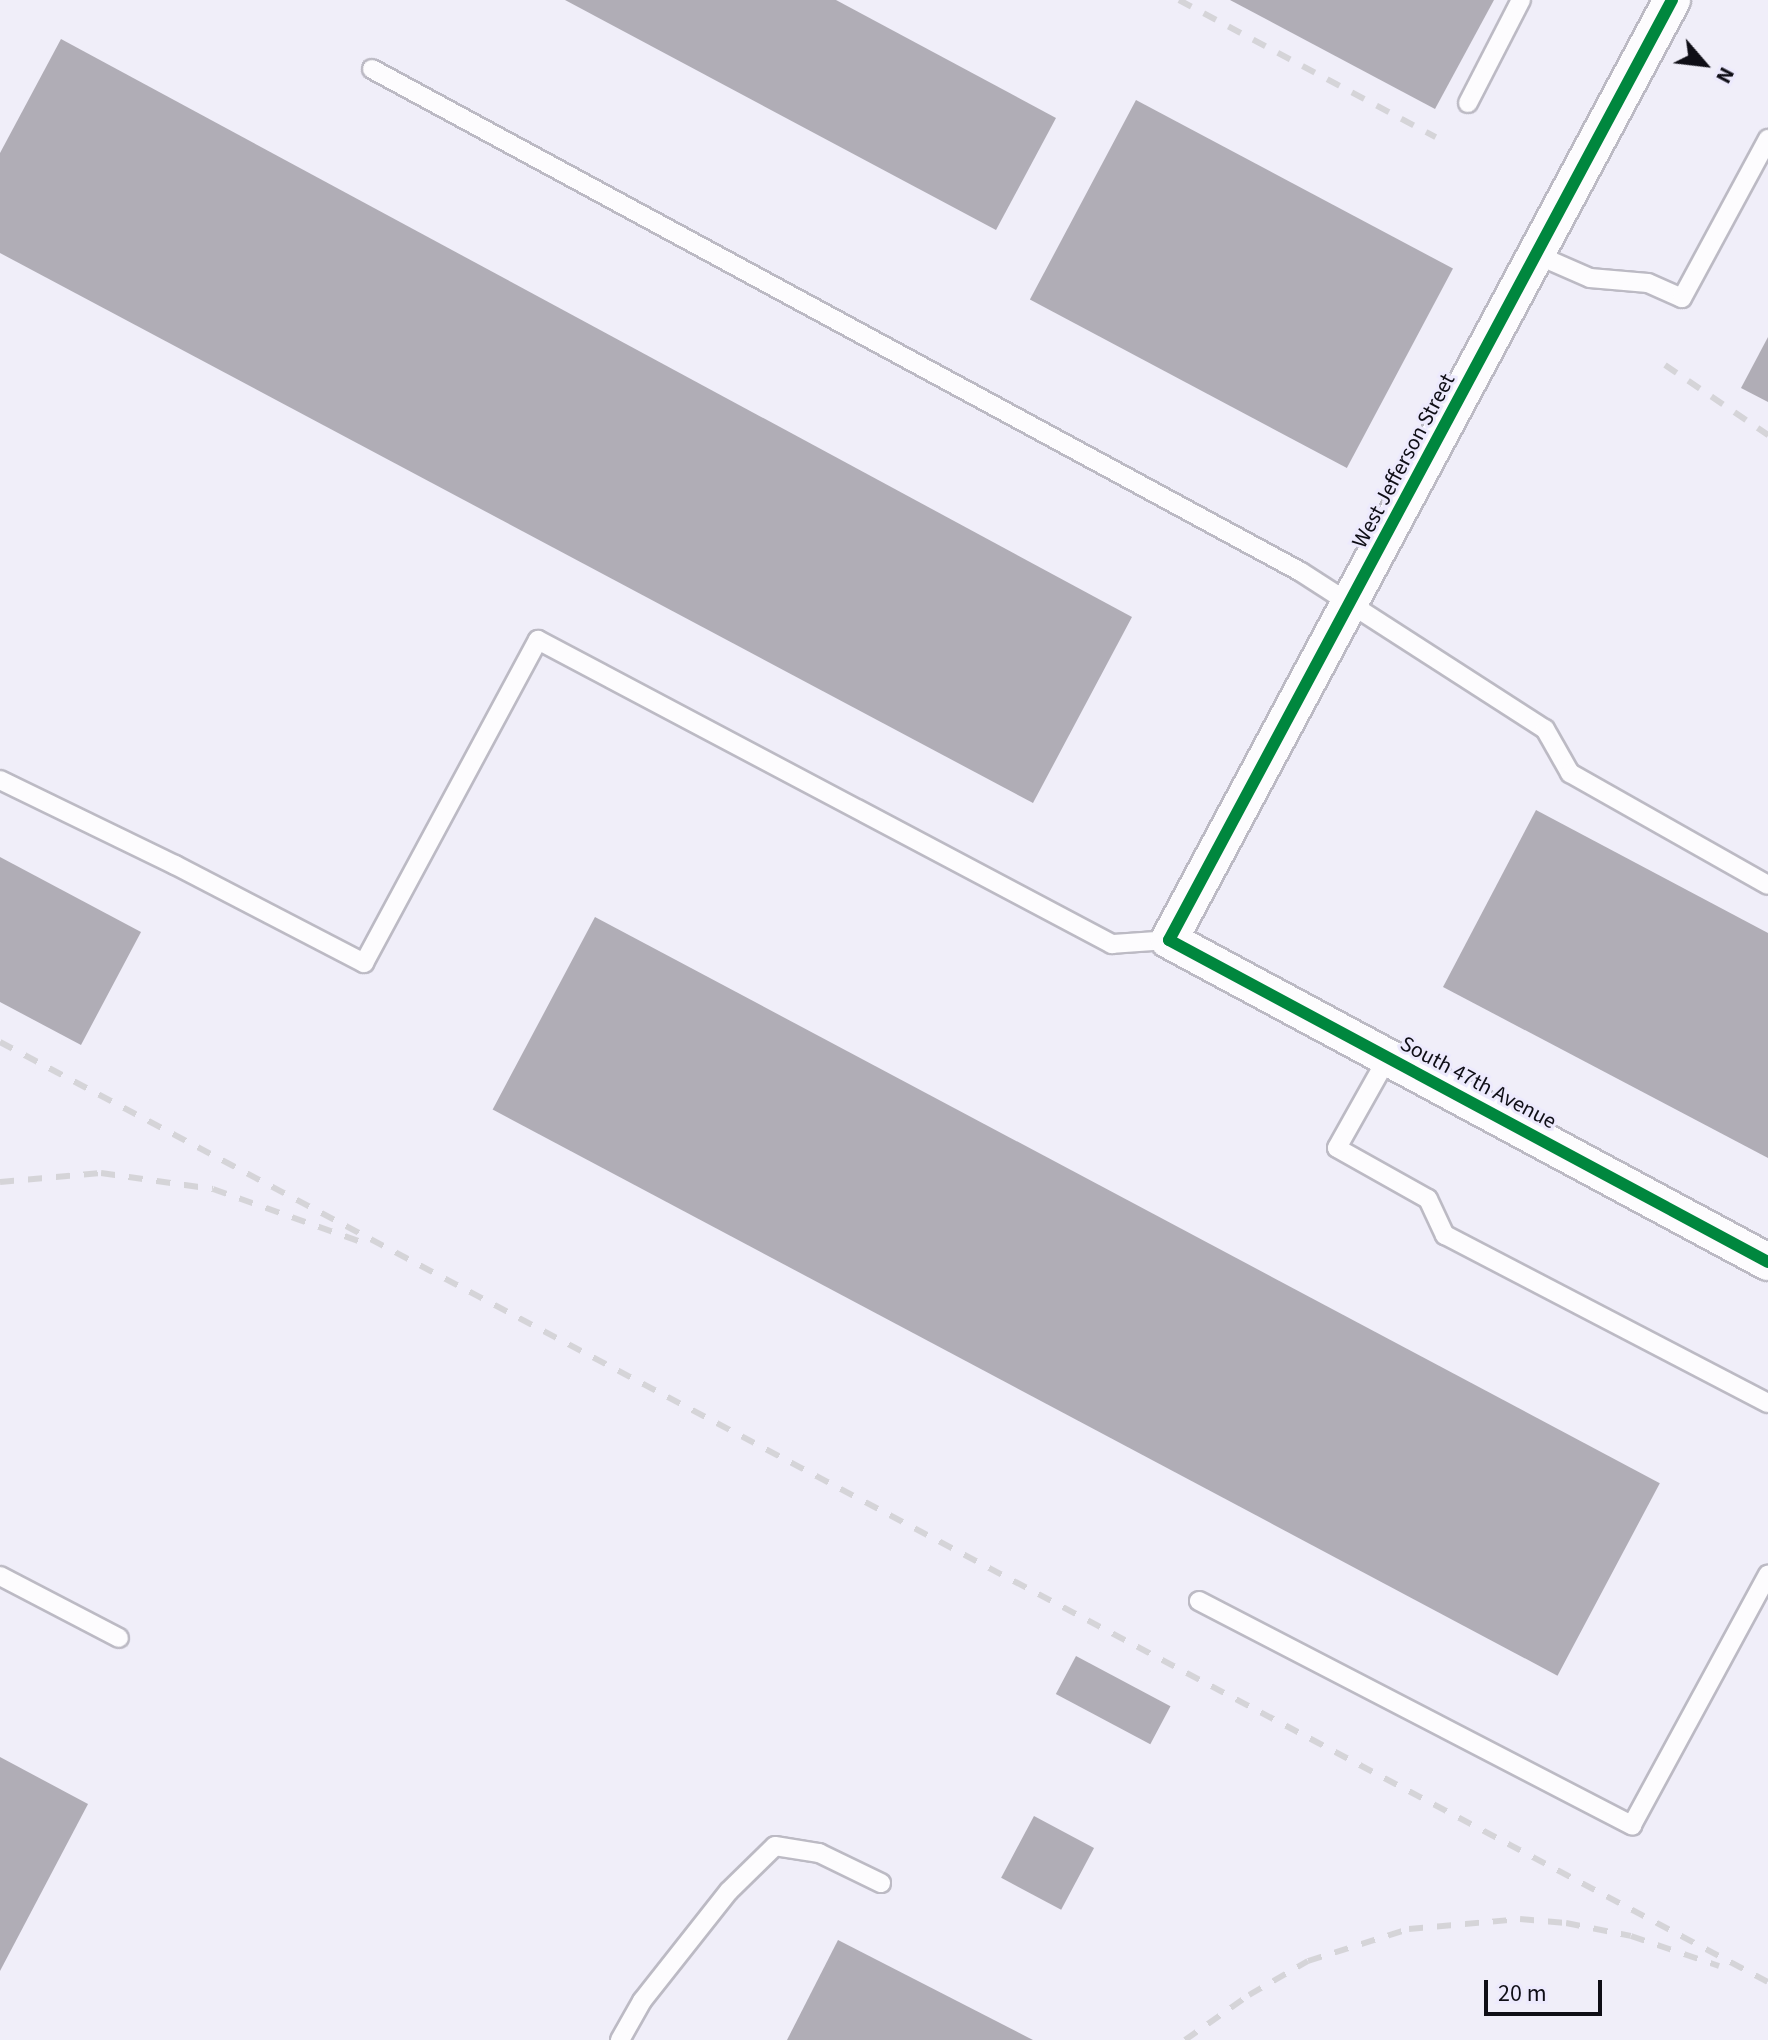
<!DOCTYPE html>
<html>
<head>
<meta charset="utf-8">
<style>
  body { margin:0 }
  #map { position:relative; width:1768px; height:2040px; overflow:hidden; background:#f0eef9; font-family:"Source Sans 3",sans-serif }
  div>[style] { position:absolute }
  .building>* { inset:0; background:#b0adb6; transform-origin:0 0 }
  .roads { filter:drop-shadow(2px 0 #bcbac4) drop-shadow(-2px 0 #bcbac4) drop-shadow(0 2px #bcbac4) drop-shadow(0 -2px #bcbac4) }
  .lane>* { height:18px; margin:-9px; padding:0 9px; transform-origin:9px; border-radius:9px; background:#fdfcfe }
  .street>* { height:36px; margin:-18px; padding:0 18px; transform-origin:18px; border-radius:18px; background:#fdfcfe }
  .rail>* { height:6px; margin-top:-3px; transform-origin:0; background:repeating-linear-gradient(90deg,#d5d4d8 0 14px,transparent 0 28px) }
  .cycleway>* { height:12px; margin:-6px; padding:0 6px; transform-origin:6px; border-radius:6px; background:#00873e }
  span { translate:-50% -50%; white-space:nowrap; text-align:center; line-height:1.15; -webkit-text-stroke:6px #edeafd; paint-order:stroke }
  .street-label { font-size:22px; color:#0f0e16 }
  .north { position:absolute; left:1664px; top:24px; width:80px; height:80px; -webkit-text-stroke:6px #edeafd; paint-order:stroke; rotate:118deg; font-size:22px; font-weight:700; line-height:32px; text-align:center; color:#0f0e16 }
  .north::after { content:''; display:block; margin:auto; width:28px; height:36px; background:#0f0e16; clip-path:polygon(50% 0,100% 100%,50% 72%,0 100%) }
  .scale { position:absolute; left:1484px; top:1980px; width:118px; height:36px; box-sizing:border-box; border:4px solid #0f0e16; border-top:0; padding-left:10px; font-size:24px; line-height:28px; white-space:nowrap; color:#0f0e16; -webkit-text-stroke:6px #edeafd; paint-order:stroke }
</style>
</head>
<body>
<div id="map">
  <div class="building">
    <i style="clip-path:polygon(565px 0,836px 0,1056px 118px,996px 230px)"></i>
    <i style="clip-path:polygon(1230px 0,1494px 0,1435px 109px)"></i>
    <i style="clip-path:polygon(61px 39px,1132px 617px,1033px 803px,0 253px,0 153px)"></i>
    <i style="left:1136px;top:100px;width:359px;height:226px;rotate:28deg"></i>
    <i style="clip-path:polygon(1768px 337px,1768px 402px,1741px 388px)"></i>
    <i style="clip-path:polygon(1536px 810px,1768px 933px,1768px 1158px,1443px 987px)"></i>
    <i style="clip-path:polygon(0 857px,141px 932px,81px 1045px,0 1002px)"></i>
    <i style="left:595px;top:917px;width:1206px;height:218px;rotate:28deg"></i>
    <i style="left:1076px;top:1656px;width:107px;height:43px;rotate:28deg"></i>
    <i style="clip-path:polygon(0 1757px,88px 1804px,0 1971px)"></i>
    <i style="left:1034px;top:1816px;width:68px;height:70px;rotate:28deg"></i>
    <i style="clip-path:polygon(838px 1940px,1033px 2040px,787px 2040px)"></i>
  </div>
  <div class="roads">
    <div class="lane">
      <i style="left:372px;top:69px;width:1056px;rotate:28.43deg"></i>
      <i style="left:1301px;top:572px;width:290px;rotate:32.8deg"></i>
      <i style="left:1545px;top:729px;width:51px;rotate:60.4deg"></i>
      <i style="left:1570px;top:773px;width:227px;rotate:29.5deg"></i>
      <i style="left:1468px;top:103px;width:116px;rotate:-62.8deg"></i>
      <i style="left:1535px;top:254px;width:60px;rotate:23.6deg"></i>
      <i style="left:1590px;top:278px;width:58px;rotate:4.9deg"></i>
      <i style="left:1648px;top:283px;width:37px;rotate:24deg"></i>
      <i style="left:1682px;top:298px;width:181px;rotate:-61.6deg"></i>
      <i style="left:0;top:780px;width:195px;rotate:25.9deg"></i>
      <i style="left:175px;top:865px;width:213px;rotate:27.4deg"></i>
      <i style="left:364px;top:963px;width:367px;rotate:-61.7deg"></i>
      <i style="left:538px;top:640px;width:650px;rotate:27.91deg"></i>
      <i style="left:1112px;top:944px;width:57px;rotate:-4deg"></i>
      <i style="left:1388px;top:1057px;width:104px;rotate:119.3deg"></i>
      <i style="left:1337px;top:1148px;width:104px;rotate:29.3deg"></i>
      <i style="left:1428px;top:1199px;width:40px;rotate:65deg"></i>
      <i style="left:1445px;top:1235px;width:364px;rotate:27.5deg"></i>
      <i style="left:0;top:1576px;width:134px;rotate:27.5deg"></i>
      <i style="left:1199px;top:1601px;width:488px;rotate:27.4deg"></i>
      <i style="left:1632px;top:1825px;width:285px;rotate:-61.5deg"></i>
      <i style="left:620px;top:2040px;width:45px;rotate:-60.6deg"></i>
      <i style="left:642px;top:2001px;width:140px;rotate:-51.7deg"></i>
      <i style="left:729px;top:1891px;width:64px;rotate:-44.4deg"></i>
      <i style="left:775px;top:1846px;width:45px;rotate:9deg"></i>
      <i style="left:819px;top:1853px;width:69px;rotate:25.8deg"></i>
    </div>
    <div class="street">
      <i style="left:1672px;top:0;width:1066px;rotate:118.15deg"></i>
      <i style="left:1169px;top:940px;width:680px;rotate:28.26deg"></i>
    </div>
  </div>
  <div class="rail">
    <i style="left:1179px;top:0;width:291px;rotate:28.1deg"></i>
    <i style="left:1665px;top:365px;width:125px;rotate:34.2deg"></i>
    <i style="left:0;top:1042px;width:2002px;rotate:28deg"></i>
    <i style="left:0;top:1182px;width:101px;rotate:-5.1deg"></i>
    <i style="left:101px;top:1173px;width:113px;rotate:8.1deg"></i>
    <i style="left:213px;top:1189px;width:157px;rotate:19.7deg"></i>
    <i style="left:1185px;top:2040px;width:78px;rotate:-35.1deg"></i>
    <i style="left:1249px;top:1995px;width:68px;rotate:-30deg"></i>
    <i style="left:1308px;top:1961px;width:106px;rotate:-17.6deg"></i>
    <i style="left:1409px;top:1929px;width:111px;rotate:-5.1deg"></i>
    <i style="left:1520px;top:1919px;width:46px;rotate:5deg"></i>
    <i style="left:1566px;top:1923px;width:66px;rotate:11.3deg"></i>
    <i style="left:1631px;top:1936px;width:93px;rotate:18.8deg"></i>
  </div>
  <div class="cycleway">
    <i style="left:1672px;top:0;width:1066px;rotate:118.15deg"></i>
    <i style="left:1169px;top:940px;width:680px;rotate:28.26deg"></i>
  </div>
  <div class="street-label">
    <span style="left:1404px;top:461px;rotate:-62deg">West Jefferson Street</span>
    <span style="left:1478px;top:1083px;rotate:28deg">South 47th Avenue</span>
  </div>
  <div class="north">N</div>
  <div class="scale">20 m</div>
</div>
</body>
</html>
